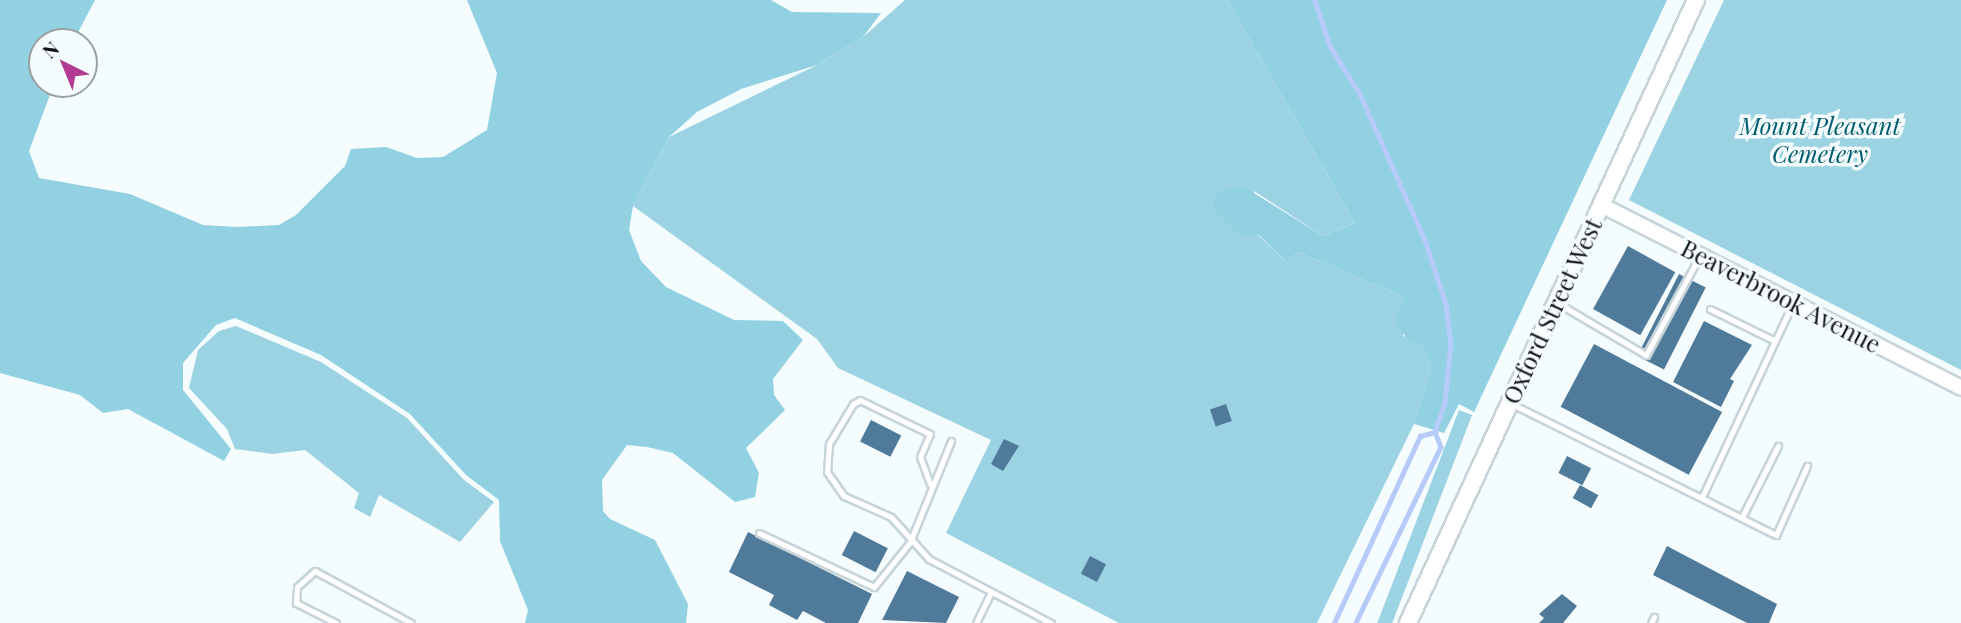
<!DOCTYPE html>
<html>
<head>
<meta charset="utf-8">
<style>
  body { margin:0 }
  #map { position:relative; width:1961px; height:623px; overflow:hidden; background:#f4fcfe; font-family:"Playfair Display",serif }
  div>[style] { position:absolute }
  .green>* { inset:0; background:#9cd3e2; transform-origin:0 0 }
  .forest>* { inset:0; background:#91d1e2 }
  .stream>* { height:4.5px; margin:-2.25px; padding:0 2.25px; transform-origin:2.25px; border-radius:2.25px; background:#b6cbf9 }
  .building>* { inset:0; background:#4f7a9a; transform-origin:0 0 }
  .roads { filter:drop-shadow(2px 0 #c7d4d8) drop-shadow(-2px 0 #c7d4d8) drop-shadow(0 2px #c7d4d8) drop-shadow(0 -2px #c7d4d8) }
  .service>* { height:5px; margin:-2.5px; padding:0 2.5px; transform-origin:2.5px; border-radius:2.5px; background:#fff }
  .tertiary>* { height:14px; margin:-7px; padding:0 7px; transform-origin:7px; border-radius:7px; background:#fff }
  .secondary>* { height:16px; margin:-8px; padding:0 8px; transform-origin:8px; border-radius:8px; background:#fff }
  span { translate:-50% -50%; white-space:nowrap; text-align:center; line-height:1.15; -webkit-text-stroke:7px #f4fcfe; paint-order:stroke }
  .park-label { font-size:24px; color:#005d6e; font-style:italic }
  .street-label { font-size:24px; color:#121618 }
  .north { position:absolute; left:28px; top:28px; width:70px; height:70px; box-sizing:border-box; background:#f4fcfe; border:2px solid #9aa0a2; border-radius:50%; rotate:317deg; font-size:19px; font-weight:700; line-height:28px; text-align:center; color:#121618 }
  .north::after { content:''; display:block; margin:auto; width:24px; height:32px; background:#b23a90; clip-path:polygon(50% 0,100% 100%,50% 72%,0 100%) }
</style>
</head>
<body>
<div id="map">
  <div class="green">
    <i style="clip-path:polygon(905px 0,1227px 0,1355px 223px,1323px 236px,1254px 191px,1258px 235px,1286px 262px,1298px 252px,1404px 297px,1403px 336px,1421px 343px,1431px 367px,1414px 424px,1317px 623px,1119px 623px,946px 533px,991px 440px,838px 368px,817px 339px,633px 206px,669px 137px,817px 65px,863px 37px)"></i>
    <i style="clip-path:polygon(1724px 0,1961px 0,1961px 370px,1629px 200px)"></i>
    <i style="clip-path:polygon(236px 326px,321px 362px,407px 418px,464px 480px,494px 502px,460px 542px,379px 495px,370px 517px,354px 508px,359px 493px,305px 450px,272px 454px,235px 449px,227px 429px,189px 388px,198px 350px,219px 331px)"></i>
    <i style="left:1459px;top:410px;width:14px;height:235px;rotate:21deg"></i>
  </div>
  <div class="forest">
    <i style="clip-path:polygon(0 0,95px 0,73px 42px,42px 42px,42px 84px,54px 84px,29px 151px,39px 178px,130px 194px,203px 225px,237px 227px,279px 225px,296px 215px,345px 166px,351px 149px,386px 147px,417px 158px,443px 157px,487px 130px,497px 73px,467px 0,771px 0,792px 12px,881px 13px,863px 37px,817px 65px,741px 89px,697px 112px,669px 137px,633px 206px,629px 230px,641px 261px,666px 287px,734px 320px,783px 321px,803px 340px,773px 379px,774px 395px,785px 410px,746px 448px,759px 473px,755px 497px,735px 502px,673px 453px,647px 447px,627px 445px,602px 480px,603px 511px,610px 519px,655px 540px,688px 604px,686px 623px,525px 623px,528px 610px,500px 541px,499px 500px,466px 475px,410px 414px,321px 355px,235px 318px,216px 325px,183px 363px,183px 390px,231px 449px,224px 461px,128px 409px,103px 413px,80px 395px,0 373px)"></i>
    <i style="clip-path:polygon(1227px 0,1667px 0,1474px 412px,1459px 404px,1444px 433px,1414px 424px,1431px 367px,1421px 343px,1409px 342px,1395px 322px,1404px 297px,1298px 252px,1286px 262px,1259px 235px,1241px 236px,1214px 209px,1216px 193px,1241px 185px,1323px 236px,1355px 223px)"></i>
  </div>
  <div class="stream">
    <i style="left:1315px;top:0;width:48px;rotate:71.9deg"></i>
    <i style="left:1330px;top:46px;width:57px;rotate:58deg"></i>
    <i style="left:1360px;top:94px;width:160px;rotate:66deg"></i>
    <i style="left:1425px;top:240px;width:67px;rotate:71.8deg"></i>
    <i style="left:1446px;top:304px;width:39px;rotate:83deg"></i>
    <i style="left:1451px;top:343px;width:60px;rotate:95.7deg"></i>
    <i style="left:1445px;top:403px;width:31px;rotate:109deg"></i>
    <i style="left:1435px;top:432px;width:16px;rotate:68deg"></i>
    <i style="left:1441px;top:447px;width:195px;rotate:115.8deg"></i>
    <i style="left:1334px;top:623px;width:206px;rotate:-65.3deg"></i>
    <i style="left:1420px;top:436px;width:16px;rotate:-15deg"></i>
  </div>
  <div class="building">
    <i style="left:1628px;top:246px;width:54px;height:72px;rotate:29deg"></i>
    <i style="left:1679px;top:274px;width:30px;height:92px;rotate:27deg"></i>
    <i style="clip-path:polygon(1704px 321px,1752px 345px,1730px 379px,1734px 381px,1721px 407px,1673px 382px)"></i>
    <i style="left:1594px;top:344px;width:145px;height:71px;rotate:28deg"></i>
    <i style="left:1226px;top:404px;width:18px;height:17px;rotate:71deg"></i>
    <i style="left:871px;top:420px;width:34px;height:24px;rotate:27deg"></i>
    <i style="clip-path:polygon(1004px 439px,1019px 446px,1003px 471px,991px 464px)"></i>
    <i style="left:1567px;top:456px;width:27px;height:19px;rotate:27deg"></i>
    <i style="left:1580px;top:485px;width:21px;height:15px;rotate:29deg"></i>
    <i style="left:854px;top:531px;width:38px;height:27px;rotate:27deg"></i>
    <i style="clip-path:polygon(748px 532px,872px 594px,858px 623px,826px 623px,803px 611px,797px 620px,769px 605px,774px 595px,729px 572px)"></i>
    <i style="clip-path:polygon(1667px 546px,1777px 604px,1769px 623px,1747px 623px,1653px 575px)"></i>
    <i style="left:1090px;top:556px;width:18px;height:20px;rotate:27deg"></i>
    <i style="clip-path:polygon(907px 571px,959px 597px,946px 623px,882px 620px)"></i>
    <i style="clip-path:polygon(1562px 594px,1577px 606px,1563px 623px,1539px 623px,1544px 618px,1539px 614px)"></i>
  </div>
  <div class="roads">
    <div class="service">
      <i style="left:1559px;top:304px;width:101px;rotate:30.4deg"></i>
      <i style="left:1646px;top:355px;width:111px;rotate:-61.6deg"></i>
      <i style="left:1710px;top:309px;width:72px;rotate:26.2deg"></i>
      <i style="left:1512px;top:404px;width:295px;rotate:26.4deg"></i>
      <i style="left:1776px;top:535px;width:76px;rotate:-65.8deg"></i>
      <i style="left:930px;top:484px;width:29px;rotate:-110deg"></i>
      <i style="left:920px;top:457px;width:25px;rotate:-67deg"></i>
      <i style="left:930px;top:434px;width:78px;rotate:-154.1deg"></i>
      <i style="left:860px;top:400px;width:8px;rotate:150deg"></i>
      <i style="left:853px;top:404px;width:47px;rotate:121deg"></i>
      <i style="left:829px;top:444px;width:28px;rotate:94deg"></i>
      <i style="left:827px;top:472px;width:29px;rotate:55deg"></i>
      <i style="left:844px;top:496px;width:51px;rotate:24.1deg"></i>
      <i style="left:891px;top:517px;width:57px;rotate:47.9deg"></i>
      <i style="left:929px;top:559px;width:138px;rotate:27.7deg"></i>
      <i style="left:1702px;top:497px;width:214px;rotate:-64.9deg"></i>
      <i style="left:1742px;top:517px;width:80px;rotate:-63.1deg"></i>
      <i style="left:759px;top:533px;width:127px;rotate:25.2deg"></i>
      <i style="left:874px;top:587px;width:58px;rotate:-51.3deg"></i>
      <i style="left:910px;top:542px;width:109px;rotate:-67.9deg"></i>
      <i style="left:336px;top:623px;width:45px;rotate:-153.4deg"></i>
      <i style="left:296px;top:603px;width:16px;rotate:-86deg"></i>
      <i style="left:297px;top:587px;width:24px;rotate:-42deg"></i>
      <i style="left:315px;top:571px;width:109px;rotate:28.4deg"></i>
      <i style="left:976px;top:623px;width:34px;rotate:-64deg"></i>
      <i style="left:1651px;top:623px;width:7px;rotate:-63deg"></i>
    </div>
    <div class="tertiary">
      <i style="left:1601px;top:205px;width:404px;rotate:26.9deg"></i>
    </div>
    <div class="secondary">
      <i style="left:1408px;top:623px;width:686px;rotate:-65.19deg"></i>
    </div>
  </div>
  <div class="park-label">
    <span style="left:1820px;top:140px">Mount Pleasant<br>Cemetery</span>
  </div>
  <div class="street-label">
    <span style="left:1781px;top:296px;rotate:27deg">Beaverbrook Avenue</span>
    <span style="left:1552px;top:311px;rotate:-65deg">Oxford Street West</span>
  </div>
  <div class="north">N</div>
</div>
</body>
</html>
